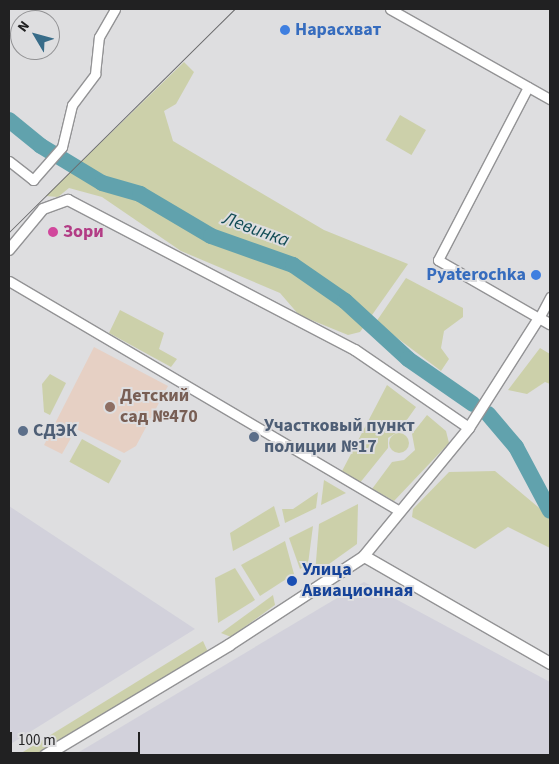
<!DOCTYPE html>
<html>
<head>
<meta charset="utf-8">
<style>
  body { margin:0 }
  #map { position:relative; width:559px; height:764px; overflow:hidden; background:#dedee0; font-family:"Source Sans 3",sans-serif }
  div>[style] { position:absolute }
  .built>* { inset:0; background:#d2d1db }
  .education>* { inset:0; background:#e6d0c4 }
  .green>* { inset:0; background:#ccd0aa; transform-origin:0 0 }
  .round { border-radius:50% }
  .river>* { height:16px; margin:-8px; padding:0 8px; transform-origin:8px; border-radius:8px; background:#61a2ad }
  .roads { filter:drop-shadow(1px 0 #939395) drop-shadow(-1px 0 #939395) drop-shadow(0 1px #939395) drop-shadow(0 -1px #939395) }
  .minor>* { height:9px; margin:-4.5px; padding:0 4.5px; transform-origin:4.5px; border-radius:4.5px; background:#fff }
  .tertiary>* { height:10px; margin:-5px; padding:0 5px; transform-origin:5px; border-radius:5px; background:#fff }
  .secondary>* { height:11px; margin:-5.5px; padding:0 5.5px; transform-origin:5.5px; border-radius:5.5px; background:#fff }
  .tram>* { height:1px; margin:-0.5px; padding:0 0.5px; transform-origin:0.5px; border-radius:0.5px; background:#6a6a6c }
  .dots>* { width:14px; height:14px; translate:-50% -50%; box-sizing:border-box; border:2px solid #dedee0; border-radius:50% }
  span { translate:-50% -50%; white-space:nowrap; text-align:center; line-height:1.15; -webkit-text-stroke:4px #dedee0; paint-order:stroke }
  .shop-label { font-size:18px; color:#366cbe; font-weight:700 }
  .left { translate:0 -50%; text-align:left }
  .right { translate:-100% -50%; text-align:right }
  .hotel-label { font-size:18px; color:#b23c85; font-weight:700 }
  .education-label { font-size:18px; color:#785e54; font-weight:700 }
  .service-label { font-size:18px; color:#4e5e75; font-weight:700 }
  .transit-label { font-size:18px; color:#164399; font-weight:700 }
  .water-label { font-size:19px; color:#124c55; font-style:italic }
  .frame { position:absolute; inset:0; border:10px solid #212122; pointer-events:none }
  .north { position:absolute; left:10px; top:10px; width:50px; height:50px; box-sizing:border-box; background:#dedee0; border:1px solid #929294; border-radius:50%; rotate:307deg; font-size:14px; font-weight:700; line-height:20px; text-align:center; color:#212122 }
  .north::after { content:''; display:block; margin:auto; width:18px; height:22px; background:#386c89; clip-path:polygon(50% 0,100% 100%,50% 72%,0 100%) }
  .scale { position:absolute; left:10px; top:732px; width:130px; height:22px; box-sizing:border-box; border:2px solid #212122; border-top:0; padding-left:6px; font-size:15px; line-height:18px; white-space:nowrap; color:#212122; -webkit-text-stroke:4px #dedee0; paint-order:stroke }
</style>
</head>
<body>
<div id="map">
  <div class="built">
    <i style="clip-path:polygon(9px 506px,195px 629px,9px 745px)"></i>
    <i style="clip-path:polygon(364px 582px,550px 682px,550px 755px,74px 755px)"></i>
  </div>
  <div class="education">
    <i style="clip-path:polygon(94px 347px,168px 386px,136px 446px,124px 453px,76px 429px,62px 454px,44px 445px)"></i>
  </div>
  <div class="green">
    <i style="clip-path:polygon(184px 62px,194px 72px,176px 104px,164px 111px,173px 141px,324px 230px,408px 264px,360px 332px,348px 335px,299px 315px,280px 293px,181px 251px,102px 197px,69px 188px,58px 197px,46px 196px)"></i>
    <i style="left:400px;top:115px;width:30px;height:29px;rotate:30deg"></i>
    <i style="clip-path:polygon(406px 278px,463px 308px,463px 317px,444px 331px,441px 348px,449px 359px,441px 371px,376px 322px)"></i>
    <i style="clip-path:polygon(120px 310px,164px 333px,159px 349px,177px 359px,171px 367px,109px 333px)"></i>
    <i style="clip-path:polygon(540px 348px,550px 354px,550px 384px,545px 382px,527px 394px,508px 390px)"></i>
    <i style="clip-path:polygon(50px 374px,66px 383px,50px 415px,44px 412px,42px 384px)"></i>
    <i style="clip-path:polygon(387px 385px,416px 407px,399px 431px,388px 438px,388px 448px,359px 484px,341px 473px)"></i>
    <i style="clip-path:polygon(427px 415px,446px 431px,449px 443px,394px 501px,372px 489px,392px 462px,404px 460px,415px 450px,412px 434px)"></i>
    <i class="round" style="left:389px;top:433px;width:20px;height:20px"></i>
    <i style="left:82px;top:439px;width:45px;height:26px;rotate:29deg"></i>
    <i style="clip-path:polygon(495px 471px,550px 517px,550px 548px,508px 527px,475px 549px,412px 517px,413px 509px,449px 472px)"></i>
    <i style="clip-path:polygon(324px 480px,346px 493px,321px 505px)"></i>
    <i style="clip-path:polygon(318px 492px,316px 508px,285px 523px,282px 509px,293px 509px)"></i>
    <i style="clip-path:polygon(358px 504px,357px 544px,315px 574px,319px 524px)"></i>
    <i style="clip-path:polygon(274px 506px,280px 526px,233px 551px,230px 533px)"></i>
    <i style="clip-path:polygon(313px 526px,308px 564px,300px 569px,289px 538px)"></i>
    <i style="clip-path:polygon(285px 541px,294px 574px,260px 596px,241px 565px)"></i>
    <i style="clip-path:polygon(235px 568px,255px 600px,218px 623px,215px 578px)"></i>
    <i style="clip-path:polygon(273px 595px,275px 605px,231px 637px,221px 633px)"></i>
    <i style="clip-path:polygon(203px 641px,208px 652px,36px 755px,18px 755px)"></i>
  </div>
  <div class="river">
    <i style="left:9px;top:120px;width:41px;rotate:39.1deg"></i>
    <i style="left:41px;top:146px;width:71px;rotate:31.2deg"></i>
    <i style="left:102px;top:183px;width:40px;rotate:16deg"></i>
    <i style="left:140px;top:194px;width:82px;rotate:30.6deg"></i>
    <i style="left:211px;top:236px;width:87px;rotate:19.5deg"></i>
    <i style="left:293px;top:265px;width:63px;rotate:34.7deg"></i>
    <i style="left:345px;top:301px;width:86px;rotate:42.6deg"></i>
    <i style="left:408px;top:359px;width:79px;rotate:34.7deg"></i>
    <i style="left:488px;top:414px;width:43px;rotate:49.7deg"></i>
    <i style="left:516px;top:447px;width:72px;rotate:62deg"></i>
  </div>
  <div class="roads">
    <div class="minor">
      <i style="left:390px;top:9px;width:184px;rotate:29.4deg"></i>
      <i style="left:528px;top:87px;width:195px;rotate:117.5deg"></i>
      <i style="left:438px;top:260px;width:116px;rotate:29.9deg"></i>
      <i style="left:539px;top:318px;width:24px;rotate:-62deg"></i>
      <i style="left:9px;top:161px;width:31px;rotate:38deg"></i>
      <i style="left:33px;top:180px;width:44px;rotate:-48.7deg"></i>
      <i style="left:62px;top:147px;width:43px;rotate:-76.6deg"></i>
      <i style="left:72px;top:105px;width:39px;rotate:-53deg"></i>
      <i style="left:95px;top:74px;width:37px;rotate:-84deg"></i>
      <i style="left:99px;top:37px;width:32px;rotate:-60deg"></i>
      <i style="left:9px;top:281px;width:453px;rotate:30.5deg"></i>
    </div>
    <div class="tertiary">
      <i style="left:9px;top:250px;width:53px;rotate:-50.3deg"></i>
      <i style="left:43px;top:209px;width:27px;rotate:-20deg"></i>
      <i style="left:68px;top:200px;width:324px;rotate:27.6deg"></i>
      <i style="left:355px;top:350px;width:138px;rotate:34.4deg"></i>
      <i style="left:364px;top:556px;width:166px;rotate:-50.6deg"></i>
      <i style="left:469px;top:428px;width:130px;rotate:-57.5deg"></i>
      <i style="left:539px;top:318px;width:13px;rotate:29deg"></i>
    </div>
    <div class="secondary">
      <i style="left:45px;top:755px;width:214px;rotate:-31deg"></i>
      <i style="left:228px;top:645px;width:163px;rotate:-33.2deg"></i>
      <i style="left:364px;top:556px;width:215px;rotate:29.9deg"></i>
    </div>
  </div>
  <div class="tram">
    <i style="left:9px;top:232px;width:317px;rotate:-44.7deg"></i>
  </div>
  <div class="dots">
    <i style="left:285px;top:30px;background:#3f7fe0"></i>
    <i style="left:53px;top:232px;background:#d1479c"></i>
    <i style="left:536px;top:275px;background:#3f7fe0"></i>
    <i style="left:110px;top:407px;background:#8d6e63"></i>
    <i style="left:23px;top:431px;background:#5c6f8a"></i>
    <i style="left:254px;top:437px;background:#5c6f8a"></i>
    <i style="left:292px;top:581px;background:#1a4fb4"></i>
  </div>
  <div class="shop-label">
    <span class="left" style="left:295px;top:30px">Нарасхват</span>
    <span class="right" style="left:526px;top:275px">Pyaterochka</span>
  </div>
  <div class="hotel-label">
    <span class="left" style="left:63px;top:232px">Зори</span>
  </div>
  <div class="education-label">
    <span class="left" style="left:120px;top:407px">Детский<br>сад №470</span>
  </div>
  <div class="service-label">
    <span class="left" style="left:264px;top:437px">Участковый пункт<br>полиции №17</span>
    <span class="left" style="left:33px;top:431px">СДЭК</span>
  </div>
  <div class="transit-label">
    <span class="left" style="left:302px;top:581px">Улица<br>Авиационная</span>
  </div>
  <div class="water-label">
    <span style="left:256px;top:230px;rotate:20deg">Левинка</span>
  </div>
  <div class="frame"></div>
  <div class="north">N</div>
  <div class="scale">100 m</div>
</div>
</body>
</html>
